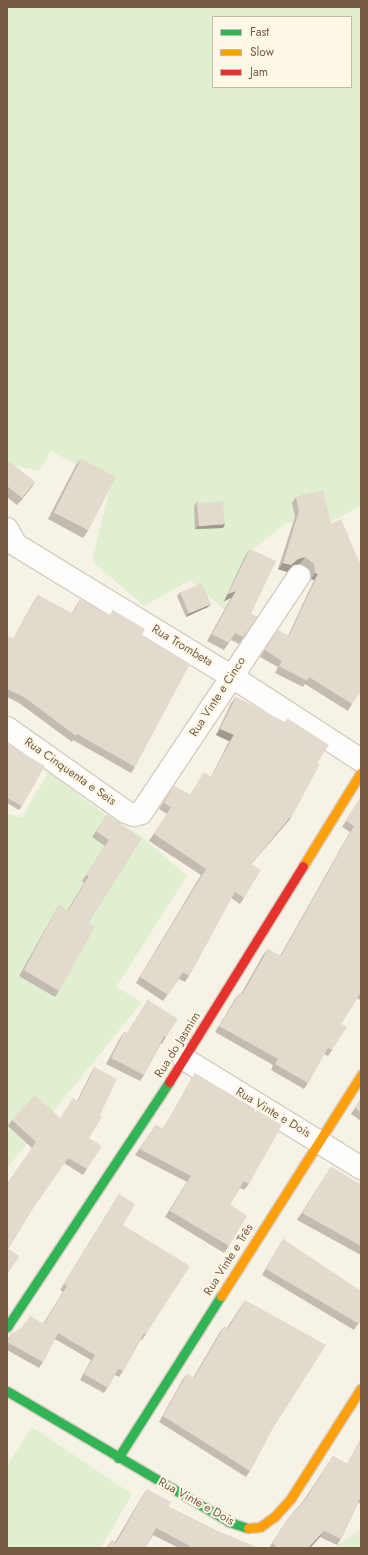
<!DOCTYPE html>
<html>
<head>
<meta charset="utf-8">
<style>
  body { margin:0 }
  #map { position:relative; width:368px; height:1555px; overflow:hidden; background:#f7f2e6; font-family:Jost,sans-serif }
  div>[style] { position:absolute }
  .green>* { inset:0; background:#dfefcf }
  .roads { filter:drop-shadow(1px 0 #d6cdc1) drop-shadow(-1px 0 #d6cdc1) drop-shadow(0 1px #d6cdc1) drop-shadow(0 -1px #d6cdc1) }
  .street>* { height:22px; margin:-11px; padding:0 11px; transform-origin:11px; border-radius:11px; background:#fefdfb }
  .fast>* { height:9px; margin:-4.5px; padding:0 4.5px; transform-origin:4.5px; border-radius:4.5px; background:#30b455 }
  .slow>* { height:9px; margin:-4.5px; padding:0 4.5px; transform-origin:4.5px; border-radius:4.5px; background:#ff9f0a }
  .jam>* { height:9px; margin:-4.5px; padding:0 4.5px; transform-origin:4.5px; border-radius:4.5px; background:#e5322d }
  .wall>* { inset:0; background:#c3bbb1 }
  .shaded-wall>* { inset:0; background:#9f9990 }
  .building>* { inset:0; background:#e3dace; transform-origin:0 0 }
  span { translate:-50% -50%; white-space:nowrap; text-align:center; line-height:1.15; -webkit-text-stroke:4px #fff8e7; paint-order:stroke }
  .street-label { font-size:12px; color:#765b45 }
  .frame { position:absolute; inset:0; border:8px solid #765b45; pointer-events:none }
  .legend { position:absolute; left:212px; top:16px; width:140px; height:72px; box-sizing:border-box; background:#fff8e7; border:1px solid #c8b9a6; margin:0; padding:5px 7px; list-style:none; font-size:12px; color:#765b45 }
  .legend li { display:flex; align-items:center; gap:8px; height:20px }
  .legend b { width:20px; border:1px solid #c8b9a6 }
</style>
</head>
<body>
<div id="map">
  <div class="green">
    <i style="clip-path:polygon(evenodd,7px 7px,361px 7px,361px 506px,330px 522px,286px 523px,245px 556px,225px 610px,190px 580px,144px 606px,92px 561px,111px 483px,51px 451px,39px 471px,7px 464px,7px 7px,213px 17px,351px 17px,351px 87px,213px 87px,213px 17px)"></i>
    <i style="clip-path:polygon(48px 772px,102px 812px,141px 836px,187px 876px,116px 987px,142px 1002px,7px 1168px,7px 813px,22px 818px)"></i>
    <i style="clip-path:polygon(32px 1427px,132px 1494px,101px 1548px,7px 1548px,7px 1466px)"></i>
    <i style="clip-path:polygon(361px 1529px,361px 1548px,333px 1548px)"></i>
  </div>
  <div class="roads">
    <div class="street">
      <i style="left:7px;top:529px;width:18px;rotate:61deg"></i>
      <i style="left:16px;top:545px;width:252px;rotate:31.4deg"></i>
      <i style="left:231px;top:676px;width:155px;rotate:32.9deg"></i>
      <i style="left:7px;top:728px;width:146px;rotate:35.2deg"></i>
      <i style="left:126px;top:812px;width:9px;rotate:21deg"></i>
      <i style="left:134px;top:815px;width:7px;rotate:-16deg"></i>
      <i style="left:141px;top:813px;width:285px;rotate:-56.3deg"></i>
      <i style="left:184px;top:1059px;width:208px;rotate:31.6deg"></i>
    </div>
    <div class="fast">
      <i style="left:7px;top:1327px;width:294px;rotate:-56.5deg"></i>
      <i style="left:7px;top:1391px;width:258px;rotate:30.5deg"></i>
      <i style="left:229px;top:1522px;width:20px;rotate:18deg"></i>
      <i style="left:118px;top:1458px;width:192px;rotate:-57.6deg"></i>
    </div>
    <div class="slow">
      <i style="left:303px;top:866px;width:110px;rotate:-58.3deg"></i>
      <i style="left:221px;top:1296px;width:262px;rotate:-57.6deg"></i>
      <i style="left:248px;top:1528px;width:12px;rotate:-5deg"></i>
      <i style="left:260px;top:1527px;width:19px;rotate:-36deg"></i>
      <i style="left:275px;top:1516px;width:24px;rotate:-48deg"></i>
      <i style="left:291px;top:1498px;width:130px;rotate:-57.5deg"></i>
    </div>
    <div class="jam">
      <i style="left:169px;top:1082px;width:254px;rotate:-58.2deg"></i>
    </div>
  </div>
  <div class="wall">
    <i style="clip-path:polygon(81px 459px,88px 531px,83px 538px,48px 519px,76px 465px)"></i>
    <i style="clip-path:polygon(7px 464px,35px 482px,17px 505px,7px 497px)"></i>
    <i style="clip-path:polygon(323px 491px,352px 704px,348px 711px,305px 684px,303px 687px,275px 673px,278px 667px,260px 657px,278px 630px,288px 636px,314px 580px,311px 579px,310px 570px,300px 564px,293px 565px,287px 572px,278px 569px,295px 517px,292px 503px,296px 497px)"></i>
    <i style="clip-path:polygon(197px 502px,223px 528px,195px 529px,194px 506px)"></i>
    <i style="clip-path:polygon(250px 549px,251px 614px,257px 617px,239px 644px,231px 640px,224px 650px,207px 641px,231px 598px,224px 601px,245px 556px)"></i>
    <i style="clip-path:polygon(180px 592px,208px 607px,186px 617px,177px 596px)"></i>
    <i style="clip-path:polygon(38px 595px,72px 614px,76px 606px,80px 600px,110px 615px,113px 610px,142px 635px,135px 767px,131px 773px,73px 740px,72px 742px,19px 703px,7px 697px,7px 636px,13px 639px,34px 601px)"></i>
    <i style="clip-path:polygon(236px 697px,317px 763px,289px 820px,251px 864px,244px 898px,240px 904px,231px 898px,189px 976px,185px 982px,179px 979px,163px 1001px,136px 983px,201px 875px,149px 841px,167px 814px,159px 809px,174px 786px,190px 795px,204px 773px,211px 777px,229px 741px,216px 735px,231px 703px)"></i>
    <i style="clip-path:polygon(7px 744px,22px 806px,19px 810px,7px 803px)"></i>
    <i style="clip-path:polygon(361px 797px,361px 1001px,357px 998px,341px 1024px,332px 1050px,328px 1056px,324px 1054px,308px 1083px,304px 1089px,271px 1070px,273px 1065px,215px 1032px,235px 999px,240px 993px,241px 994px,263px 955px,268px 949px,280px 956px,350px 832px,342px 827px)"></i>
    <i style="clip-path:polygon(107px 815px,141px 839px,88px 923px,59px 991px,55px 997px,19px 976px,55px 912px,59px 905px,67px 911px,84px 883px,82px 881px,105px 846px,92px 837px)"></i>
    <i style="clip-path:polygon(148px 1000px,166px 1037px,162px 1044px,161px 1043px,144px 1075px,140px 1081px,106px 1064px,120px 1038px,124px 1032px,127px 1033px)"></i>
    <i style="clip-path:polygon(95px 1067px,89px 1138px,87px 1169px,83px 1175px,64px 1163px,31px 1211px,8px 1249px,19px 1256px,7px 1274px,7px 1184px,32px 1148px,8px 1126px,12px 1120px,60px 1118px,77px 1101px,91px 1073px)"></i>
    <i style="clip-path:polygon(195px 1073px,249px 1184px,244px 1190px,240px 1188px,230px 1204px,229px 1246px,224px 1253px,165px 1217px,187px 1182px,135px 1155px,156px 1125px,163px 1129px)"></i>
    <i style="clip-path:polygon(361px 1098px,361px 1121px,351px 1114px)"></i>
    <i style="clip-path:polygon(331px 1167px,361px 1185px,361px 1255px,297px 1220px)"></i>
    <i style="clip-path:polygon(119px 1194px,123px 1225px,146px 1334px,142px 1340px,141px 1339px,123px 1371px,119px 1377px,115px 1375px,104px 1393px,80px 1380px,91px 1360px,55px 1339px,43px 1362px,39px 1368px,7px 1350px,7px 1340px,11px 1334px,43px 1324px,63px 1292px,60px 1290px)"></i>
    <i style="clip-path:polygon(283px 1239px,361px 1320px,354px 1330px,262px 1275px)"></i>
    <i style="clip-path:polygon(245px 1300px,270px 1433px,250px 1471px,246px 1477px,159px 1422px,183px 1379px,187px 1374px,193px 1378px,220px 1332px,224px 1327px,227px 1328px)"></i>
    <i style="clip-path:polygon(361px 1439px,361px 1504px,358px 1503px,341px 1539px,337px 1545px,320px 1537px,310px 1548px,269px 1548px,286px 1521px,304px 1500px,333px 1456px,347px 1464px)"></i>
    <i style="clip-path:polygon(147px 1489px,169px 1507px,217px 1531px,258px 1548px,179px 1548px,153px 1535px,145px 1548px,106px 1548px,112px 1540px,115px 1542px,143px 1495px)"></i>
  </div>
  <div class="shaded-wall">
    <i style="clip-path:polygon(35px 482px,31px 488px,17px 505px,22px 498px)"></i>
    <i style="clip-path:polygon(225px 524px,223px 528px,195px 529px,198px 526px)"></i>
    <i style="clip-path:polygon(305px 557px,300px 564px,293px 565px,287px 572px,278px 569px,283px 563px)"></i>
    <i style="clip-path:polygon(315px 573px,318px 574px,314px 580px,311px 579px)"></i>
    <i style="clip-path:polygon(236px 591px,231px 598px,224px 601px,228px 594px)"></i>
    <i style="clip-path:polygon(211px 604px,208px 607px,186px 617px,189px 613px)"></i>
    <i style="clip-path:polygon(220px 729px,234px 735px,229px 741px,216px 735px)"></i>
    <i style="clip-path:polygon(293px 814px,289px 820px,246px 870px,251px 864px)"></i>
    <i style="clip-path:polygon(324px 1531px,320px 1537px,310px 1548px,308px 1548px)"></i>
  </div>
  <div class="building">
    <i style="left:81px;top:459px;width:39px;height:60px;rotate:27deg"></i>
    <i style="clip-path:polygon(9px 461px,35px 482px,22px 498px,7px 486px,7px 464px)"></i>
    <i style="clip-path:polygon(323px 491px,331px 524px,341px 519px,361px 566px,361px 691px,352px 704px,309px 677px,307px 681px,279px 666px,282px 661px,265px 650px,278px 630px,289px 636px,318px 574px,315px 573px,314px 564px,305px 557px,298px 559px,291px 565px,283px 563px,299px 511px,296px 497px)"></i>
    <i style="left:223px;top:501px;width:23px;height:26px;rotate:85deg"></i>
    <i style="clip-path:polygon(250px 549px,276px 561px,251px 614px,257px 617px,243px 637px,235px 633px,229px 643px,212px 634px,236px 591px,228px 594px)"></i>
    <i style="left:202px;top:583px;width:23px;height:24px;rotate:67deg"></i>
    <i style="clip-path:polygon(38px 595px,73px 614px,80px 600px,110px 615px,113px 610px,145px 629px,142px 635px,190px 664px,135px 767px,77px 734px,76px 736px,24px 697px,7px 689px,7px 636px,13px 639px)"></i>
    <i style="clip-path:polygon(236px 697px,285px 722px,287px 718px,329px 745px,317px 763px,320px 764px,293px 814px,251px 864px,261px 870px,244px 898px,235px 892px,189px 976px,183px 972px,168px 995px,140px 977px,206px 869px,154px 834px,171px 807px,164px 803px,174px 786px,190px 795px,204px 773px,211px 777px,234px 735px,220px 729px)"></i>
    <i style="clip-path:polygon(7px 744px,45px 766px,22px 806px,7px 798px)"></i>
    <i style="clip-path:polygon(361px 797px,361px 992px,341px 1024px,347px 1027px,332px 1050px,328px 1048px,308px 1083px,275px 1064px,278px 1059px,219px 1026px,240px 993px,242px 995px,268px 949px,281px 956px,354px 826px,346px 821px)"></i>
    <i style="clip-path:polygon(107px 815px,141px 839px,88px 923px,95px 927px,59px 991px,24px 970px,59px 905px,68px 911px,89px 876px,86px 875px,109px 840px,96px 831px)"></i>
    <i style="clip-path:polygon(148px 1000px,178px 1019px,166px 1037px,164px 1036px,144px 1075px,111px 1058px,124px 1032px,127px 1033px)"></i>
    <i style="clip-path:polygon(95px 1067px,117px 1079px,100px 1115px,102px 1117px,89px 1138px,102px 1146px,87px 1169px,68px 1158px,31px 1211px,8px 1249px,19px 1256px,8px 1272px,7px 1271px,7px 1184px,36px 1142px,12px 1120px,35px 1095px,60px 1118px,73px 1098px,78px 1101px)"></i>
    <i style="clip-path:polygon(195px 1073px,282px 1125px,249px 1184px,244px 1181px,230px 1204px,247px 1216px,229px 1246px,170px 1211px,191px 1176px,140px 1149px,156px 1125px,163px 1129px)"></i>
    <i style="clip-path:polygon(361px 1099px,361px 1112px,355px 1108px)"></i>
    <i style="clip-path:polygon(331px 1167px,361px 1185px,361px 1246px,302px 1213px)"></i>
    <i style="clip-path:polygon(119px 1194px,135px 1204px,123px 1225px,190px 1266px,146px 1334px,144px 1333px,123px 1371px,118px 1369px,108px 1388px,84px 1374px,95px 1355px,58px 1333px,43px 1362px,7px 1342px,7px 1341px,11px 1334px,21px 1328px,30px 1316px,44px 1324px,67px 1286px,64px 1284px)"></i>
    <i style="clip-path:polygon(283px 1239px,361px 1291px,361px 1320px,359px 1324px,266px 1269px)"></i>
    <i style="clip-path:polygon(245px 1300px,326px 1345px,270px 1433px,250px 1471px,163px 1416px,187px 1374px,194px 1378px,224px 1327px,228px 1329px)"></i>
    <i style="clip-path:polygon(361px 1440px,361px 1496px,341px 1539px,324px 1531px,308px 1548px,277px 1548px,272px 1543px,286px 1521px,306px 1499px,333px 1456px,347px 1464px)"></i>
    <i style="clip-path:polygon(147px 1489px,171px 1502px,169px 1507px,217px 1531px,258px 1548px,189px 1548px,190px 1546px,156px 1528px,145px 1548px,107px 1548px,112px 1540px,116px 1543px)"></i>
  </div>
  <div class="street-label">
    <span style="left:182px;top:646px;rotate:31deg">Rua Trombeta</span>
    <span style="left:218px;top:697px;rotate:-57deg">Rua Vinte e Cinco</span>
    <span style="left:70px;top:772px;rotate:35deg">Rua Cinquenta e Seis</span>
    <span style="left:178px;top:1045px;rotate:-58deg">Rua do Jasmim</span>
    <span style="left:273px;top:1113px;rotate:31deg">Rua Vinte e Dois</span>
    <span style="left:229px;top:1260px;rotate:-58deg">Rua Vinte e Três</span>
    <span style="left:196px;top:1502px;rotate:29deg">Rua Vinte e Dois</span>
  </div>
  <div class="frame"></div>
  <ul class="legend">
  <li><b style="height:5px;background:#30b455"></b>Fast</li>
  <li><b style="height:5px;background:#ff9f0a"></b>Slow</li>
  <li><b style="height:5px;background:#e5322d"></b>Jam</li>
  </ul>
</div>
</body>
</html>
